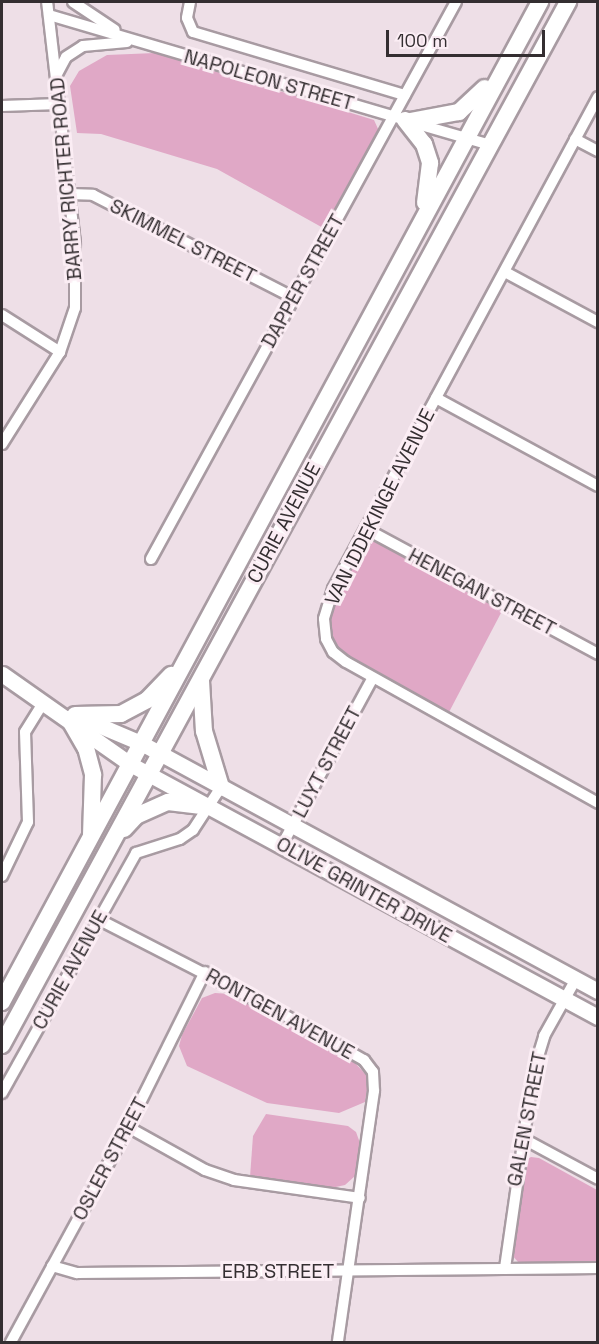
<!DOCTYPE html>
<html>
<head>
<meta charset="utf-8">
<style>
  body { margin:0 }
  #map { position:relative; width:599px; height:1344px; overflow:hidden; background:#eedfe7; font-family:"Space Grotesk",sans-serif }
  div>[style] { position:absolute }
  .green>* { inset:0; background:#e0a8c6 }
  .roads { filter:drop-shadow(2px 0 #a89ba2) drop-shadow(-2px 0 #a89ba2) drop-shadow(0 2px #a89ba2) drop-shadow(0 -2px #a89ba2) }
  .street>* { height:10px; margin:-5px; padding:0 5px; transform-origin:5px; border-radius:5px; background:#fff }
  .secondary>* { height:15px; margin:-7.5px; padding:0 7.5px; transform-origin:7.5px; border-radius:7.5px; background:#fff }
  .primary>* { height:16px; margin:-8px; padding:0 8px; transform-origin:8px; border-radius:8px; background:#fff }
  span { translate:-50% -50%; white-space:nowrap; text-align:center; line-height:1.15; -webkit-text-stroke:6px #fbedf4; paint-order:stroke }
  .street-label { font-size:20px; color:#342e31 }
  .frame { position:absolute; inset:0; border:3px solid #342e31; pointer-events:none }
  .scale { position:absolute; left:386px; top:30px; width:159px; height:27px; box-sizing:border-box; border:3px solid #342e31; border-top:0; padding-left:8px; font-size:18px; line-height:21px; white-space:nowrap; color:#342e31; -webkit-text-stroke:4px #fbedf4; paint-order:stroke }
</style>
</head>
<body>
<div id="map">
  <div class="green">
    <i style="clip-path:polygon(155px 53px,374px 120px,379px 131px,325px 229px,217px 169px,101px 134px,77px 133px,70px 86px,79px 71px,107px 55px)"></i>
    <i style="clip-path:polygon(371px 541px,383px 544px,502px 611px,448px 714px,348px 660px,329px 635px,332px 603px,363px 546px)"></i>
    <i style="clip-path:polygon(215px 993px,230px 994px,355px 1063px,369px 1078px,365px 1102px,339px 1113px,267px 1103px,187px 1066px,179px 1046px,182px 1035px,202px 998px)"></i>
    <i style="clip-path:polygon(266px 1114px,348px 1126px,356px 1132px,360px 1143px,355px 1176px,345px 1185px,331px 1188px,250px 1177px,253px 1136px)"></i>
    <i style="clip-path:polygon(531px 1157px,539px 1158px,597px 1190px,597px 1266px,531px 1267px,519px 1263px,511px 1254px,524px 1161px)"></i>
  </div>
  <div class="roads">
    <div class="street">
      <i style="left:73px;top:2px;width:50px;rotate:33.7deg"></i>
      <i style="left:190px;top:2px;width:16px;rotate:101deg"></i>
      <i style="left:187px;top:18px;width:15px;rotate:67deg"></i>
      <i style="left:193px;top:32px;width:221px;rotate:16.6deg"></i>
      <i style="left:49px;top:15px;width:365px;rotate:16.4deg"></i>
      <i style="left:56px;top:76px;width:21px;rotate:-62deg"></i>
      <i style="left:66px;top:57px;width:20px;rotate:-33deg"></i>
      <i style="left:83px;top:46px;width:44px;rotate:-5.2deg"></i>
      <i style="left:598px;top:97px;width:559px;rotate:118.31deg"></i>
      <i style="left:333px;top:589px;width:31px;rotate:107deg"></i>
      <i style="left:324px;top:619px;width:20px;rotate:84deg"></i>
      <i style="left:326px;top:639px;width:15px;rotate:62deg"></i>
      <i style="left:333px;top:652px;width:16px;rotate:38deg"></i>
      <i style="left:346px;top:662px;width:289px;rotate:29.2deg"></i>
      <i style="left:2px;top:106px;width:57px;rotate:-2deg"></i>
      <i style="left:414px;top:123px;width:79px;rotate:16.1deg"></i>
      <i style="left:575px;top:139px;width:26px;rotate:28deg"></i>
      <i style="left:70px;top:194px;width:23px;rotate:2deg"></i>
      <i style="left:93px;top:195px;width:226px;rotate:27.1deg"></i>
      <i style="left:505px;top:272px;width:106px;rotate:28.3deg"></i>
      <i style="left:2px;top:315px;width:69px;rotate:32.5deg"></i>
      <i style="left:436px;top:398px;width:184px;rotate:28.5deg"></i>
      <i style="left:2px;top:444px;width:109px;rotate:-57.8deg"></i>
      <i style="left:60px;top:352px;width:46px;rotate:-71.2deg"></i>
      <i style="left:75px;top:308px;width:65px;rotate:-90deg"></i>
      <i style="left:75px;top:243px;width:243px;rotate:-96.6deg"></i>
      <i style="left:366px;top:529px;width:264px;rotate:28.3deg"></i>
      <i style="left:151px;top:559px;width:635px;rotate:-61.3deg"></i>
      <i style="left:282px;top:845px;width:189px;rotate:-61.5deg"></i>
      <i style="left:2px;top:876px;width:60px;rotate:-64.3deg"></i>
      <i style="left:28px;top:822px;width:90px;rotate:-91.9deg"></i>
      <i style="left:25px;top:732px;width:36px;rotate:-58deg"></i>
      <i style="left:98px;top:919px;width:203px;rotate:27.2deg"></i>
      <i style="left:279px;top:1012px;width:98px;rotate:29.5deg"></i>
      <i style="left:364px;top:1060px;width:15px;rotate:53deg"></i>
      <i style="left:373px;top:1072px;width:19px;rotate:87deg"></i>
      <i style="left:374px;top:1091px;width:254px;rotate:98.2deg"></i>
      <i style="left:2px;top:1093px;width:275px;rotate:-60.8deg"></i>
      <i style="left:136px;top:853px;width:46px;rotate:-17.7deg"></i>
      <i style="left:180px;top:839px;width:16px;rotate:-35deg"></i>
      <i style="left:193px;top:830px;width:51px;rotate:-56.9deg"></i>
      <i style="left:128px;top:1127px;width:88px;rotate:29.2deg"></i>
      <i style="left:205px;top:1170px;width:31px;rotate:19deg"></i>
      <i style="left:234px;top:1180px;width:127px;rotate:8.1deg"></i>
      <i style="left:522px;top:1138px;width:86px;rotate:28.3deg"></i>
      <i style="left:52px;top:1266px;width:26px;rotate:16deg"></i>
      <i style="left:77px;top:1273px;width:521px;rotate:-0.55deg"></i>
      <i style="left:505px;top:1268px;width:197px;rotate:-81.8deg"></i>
      <i style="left:533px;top:1073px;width:39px;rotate:-73deg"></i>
      <i style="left:544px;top:1036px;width:65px;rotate:-60.7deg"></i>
      <i style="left:11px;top:1342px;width:245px;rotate:-61.4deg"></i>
      <i style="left:128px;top:1127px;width:173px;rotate:-63.6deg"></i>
    </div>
    <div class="secondary">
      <i style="left:2px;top:674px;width:156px;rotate:35.1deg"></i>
      <i style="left:130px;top:764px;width:532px;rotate:28.4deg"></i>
      <i style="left:77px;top:716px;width:69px;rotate:22.9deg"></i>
      <i style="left:141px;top:743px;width:520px;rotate:28.49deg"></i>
    </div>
    <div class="primary">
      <i style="left:405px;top:120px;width:31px;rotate:52deg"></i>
      <i style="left:424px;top:144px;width:20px;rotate:72deg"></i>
      <i style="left:430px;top:163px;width:40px;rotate:97.1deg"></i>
      <i style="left:410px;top:121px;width:50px;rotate:-10.4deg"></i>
      <i style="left:459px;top:112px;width:35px;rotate:-43deg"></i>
      <i style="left:201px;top:681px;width:50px;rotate:86.6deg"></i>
      <i style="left:204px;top:731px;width:59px;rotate:73.1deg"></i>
      <i style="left:75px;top:715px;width:46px;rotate:-1.2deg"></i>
      <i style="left:121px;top:714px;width:30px;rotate:-28deg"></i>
      <i style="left:147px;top:700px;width:35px;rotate:-46deg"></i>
      <i style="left:69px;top:719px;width:34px;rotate:60deg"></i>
      <i style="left:86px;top:748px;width:28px;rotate:75deg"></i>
      <i style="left:93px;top:775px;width:59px;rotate:91.9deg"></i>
      <i style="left:124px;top:829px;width:18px;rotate:-47deg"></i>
      <i style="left:136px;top:816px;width:35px;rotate:-24deg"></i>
      <i style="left:168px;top:802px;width:42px;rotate:6.8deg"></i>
      <i style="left:2px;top:1002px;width:1136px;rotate:-61.72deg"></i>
      <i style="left:2px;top:1045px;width:1187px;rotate:-61.51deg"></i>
    </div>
  </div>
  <div class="street-label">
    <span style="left:269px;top:80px;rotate:16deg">NAPOLEON STREET</span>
    <span style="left:66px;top:179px;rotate:-95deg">BARRY RICHTER ROAD</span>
    <span style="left:183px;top:241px;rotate:27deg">SKIMMEL STREET</span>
    <span style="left:303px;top:281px;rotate:-61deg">DAPPER STREET</span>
    <span style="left:380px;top:507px;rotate:-63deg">VAN IDDEKINGE AVENUE</span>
    <span style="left:284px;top:523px;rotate:-62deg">CURIE AVENUE</span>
    <span style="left:482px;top:592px;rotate:28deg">HENEGAN STREET</span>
    <span style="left:327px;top:762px;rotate:-62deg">LUYT STREET</span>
    <span style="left:364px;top:890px;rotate:29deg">OLIVE GRINTER DRIVE</span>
    <span style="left:70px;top:970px;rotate:-61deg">CURIE AVENUE</span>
    <span style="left:280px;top:1014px;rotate:29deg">RONTGEN AVENUE</span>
    <span style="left:527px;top:1119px;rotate:-79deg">GALEN STREET</span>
    <span style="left:110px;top:1159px;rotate:-62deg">OSLER STREET</span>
    <span style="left:278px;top:1271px">ERB STREET</span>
  </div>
  <div class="frame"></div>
  <div class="scale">100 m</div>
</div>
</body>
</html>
